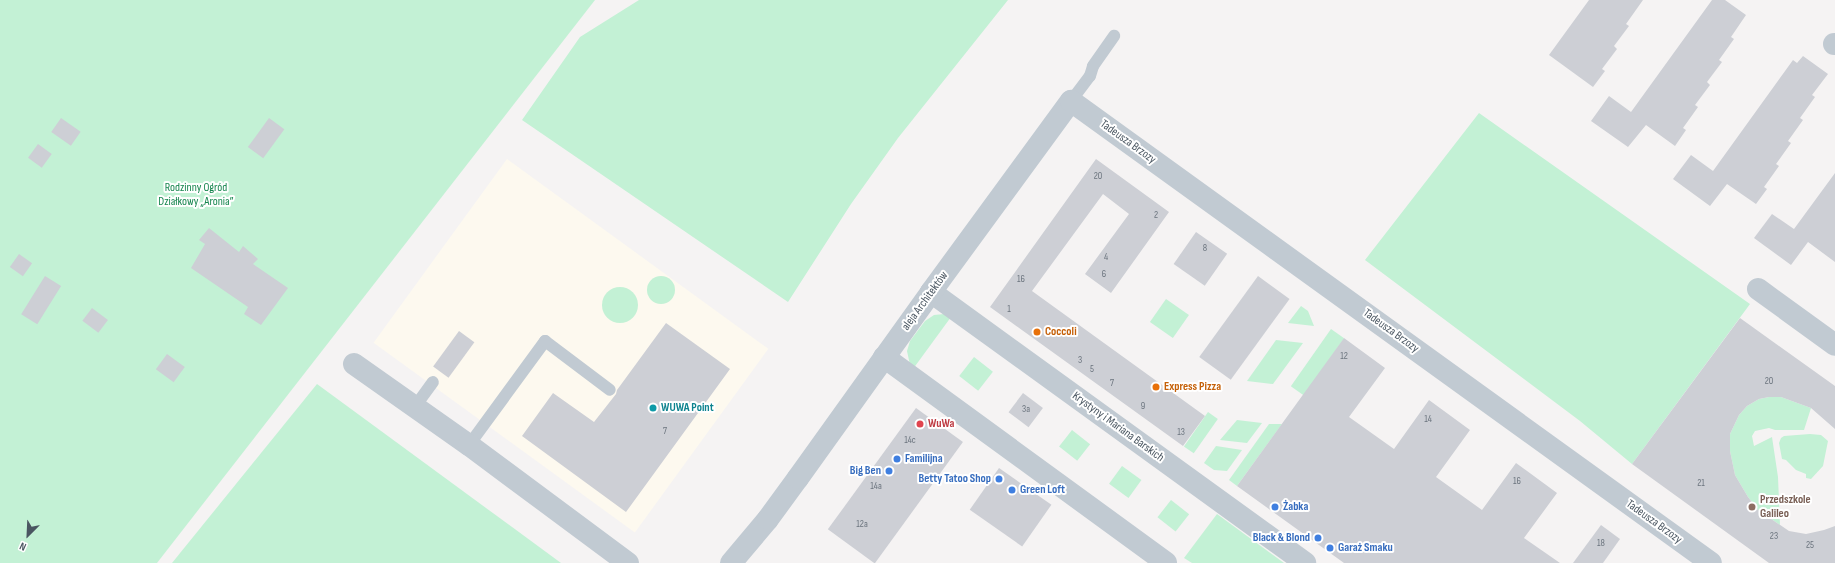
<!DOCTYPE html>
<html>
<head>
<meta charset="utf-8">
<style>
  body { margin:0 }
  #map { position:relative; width:1835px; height:563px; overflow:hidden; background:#f5f3f3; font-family:"Sofia Sans Condensed",sans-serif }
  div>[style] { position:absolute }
  .commercial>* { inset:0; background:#fdf9ef; transform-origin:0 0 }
  .green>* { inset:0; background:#c3f1d5; transform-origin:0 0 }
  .round { border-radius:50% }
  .building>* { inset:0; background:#cdcfd5; transform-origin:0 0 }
  .lane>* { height:12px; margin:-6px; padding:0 6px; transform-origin:6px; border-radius:6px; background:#c1cad2 }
  .street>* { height:22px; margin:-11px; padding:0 11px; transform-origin:11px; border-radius:11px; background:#c1cad2 }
  .dots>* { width:11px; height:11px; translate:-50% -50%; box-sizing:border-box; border:2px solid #fff; border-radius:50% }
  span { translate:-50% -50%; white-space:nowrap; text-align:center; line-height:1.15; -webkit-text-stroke:4px #fff; paint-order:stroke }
  .number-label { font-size:10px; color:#6b747e }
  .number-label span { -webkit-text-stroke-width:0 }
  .street-label { font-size:12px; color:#4a5661 }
  .park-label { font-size:12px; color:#17864f }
  .food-label { font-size:12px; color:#c56008; font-weight:700 }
  .left { translate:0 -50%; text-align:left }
  .culture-label { font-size:12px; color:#0d838f; font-weight:700 }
  .health-label { font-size:12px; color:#be3a42; font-weight:700 }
  .shop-label { font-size:12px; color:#366cbe; font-weight:700 }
  .right { translate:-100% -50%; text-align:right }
  .education-label { font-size:12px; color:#785e54; font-weight:700 }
  .north { position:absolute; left:8px; top:515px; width:40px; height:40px; -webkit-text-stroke:3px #fff; paint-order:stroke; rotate:204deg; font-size:11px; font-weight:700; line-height:16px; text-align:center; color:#4a5661 }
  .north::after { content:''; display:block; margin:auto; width:14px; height:18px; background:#4a5661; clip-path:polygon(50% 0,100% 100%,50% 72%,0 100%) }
</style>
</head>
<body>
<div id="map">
  <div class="commercial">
    <i style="left:507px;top:159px;width:323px;height:227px;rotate:36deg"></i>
  </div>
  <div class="green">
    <i style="clip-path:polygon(0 0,595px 0,157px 563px,0 563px)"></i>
    <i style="clip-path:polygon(639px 0,1008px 0,898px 138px,851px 204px,788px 302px,522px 120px,580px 37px)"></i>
    <i style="clip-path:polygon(1479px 113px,1750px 304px,1632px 464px,1580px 421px,1365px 260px)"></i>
    <i class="round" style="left:647px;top:276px;width:28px;height:28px"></i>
    <i class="round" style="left:602px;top:287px;width:36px;height:36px"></i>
    <i style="left:1166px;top:299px;width:28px;height:28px;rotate:35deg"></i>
    <i style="clip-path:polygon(1301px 306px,1308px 311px,1314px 326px,1288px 323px)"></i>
    <i style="clip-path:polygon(944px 314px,951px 317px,913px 369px,910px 365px,907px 351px,910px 341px,925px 321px,934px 315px)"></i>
    <i style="left:1331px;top:329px;width:16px;height:70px;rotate:35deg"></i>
    <i style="clip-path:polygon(1276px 340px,1303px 343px,1273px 384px,1247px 381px)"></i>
    <i style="left:974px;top:357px;width:24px;height:24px;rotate:38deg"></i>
    <i style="clip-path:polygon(317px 384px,561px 563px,172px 563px)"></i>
    <i style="clip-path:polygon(1769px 397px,1781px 397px,1811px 408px,1804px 430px,1775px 430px,1769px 428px,1755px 431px,1752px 436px,1754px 446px,1772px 437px,1778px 477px,1780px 525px,1758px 510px,1748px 497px,1735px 475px,1730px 451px,1730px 434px,1739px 415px,1747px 406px,1759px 399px)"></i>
    <i style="left:1208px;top:412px;width:12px;height:42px;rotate:35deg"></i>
    <i style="clip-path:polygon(1237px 420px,1262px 423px,1247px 443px,1220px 440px)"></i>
    <i style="clip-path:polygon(1269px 424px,1282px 424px,1237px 486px,1229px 480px)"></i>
    <i style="left:1072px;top:430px;width:23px;height:21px;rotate:38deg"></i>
    <i style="clip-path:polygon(1810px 434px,1821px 435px,1828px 441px,1823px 466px,1811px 479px,1806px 478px,1806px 474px,1796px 470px,1786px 460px,1782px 459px,1779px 443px,1781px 438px,1784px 436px)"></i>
    <i style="clip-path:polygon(1216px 446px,1242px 450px,1227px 471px,1214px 470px,1204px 463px)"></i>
    <i style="left:1122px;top:466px;width:24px;height:22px;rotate:36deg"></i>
    <i style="left:1171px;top:500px;width:23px;height:22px;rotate:38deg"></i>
    <i style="clip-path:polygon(1217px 514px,1284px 563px,1192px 563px,1184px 558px)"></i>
  </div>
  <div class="building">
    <i style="clip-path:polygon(1589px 0,1643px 0,1626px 24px,1629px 26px,1614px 46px,1617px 49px,1602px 69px,1605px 71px,1593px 87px,1549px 55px)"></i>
    <i style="clip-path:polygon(1712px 0,1725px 0,1746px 15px,1731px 37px,1734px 39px,1719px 60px,1722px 62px,1707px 82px,1710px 85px,1695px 105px,1698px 107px,1683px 128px,1686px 130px,1675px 146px,1646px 125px,1628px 147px,1591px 121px,1609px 96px,1631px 112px)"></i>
    <i style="clip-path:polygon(1803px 56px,1828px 74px,1812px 95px,1815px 97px,1800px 118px,1803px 120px,1788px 141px,1791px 143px,1776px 164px,1779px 166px,1764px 187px,1767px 189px,1756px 204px,1727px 184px,1710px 206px,1673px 179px,1691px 155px,1713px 171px,1793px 60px,1797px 63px)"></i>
    <i style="left:61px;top:118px;width:24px;height:17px;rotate:35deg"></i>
    <i style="left:269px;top:118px;width:19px;height:36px;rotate:36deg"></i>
    <i style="left:38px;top:144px;width:17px;height:17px;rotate:36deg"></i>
    <i style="clip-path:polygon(1096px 159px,1169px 212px,1111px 293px,1085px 274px,1129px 214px,1103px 194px,1032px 291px,1205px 416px,1183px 446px,990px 307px)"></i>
    <i style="clip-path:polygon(1835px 173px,1835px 262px,1808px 242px,1791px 265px,1754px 238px,1772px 214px,1794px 229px)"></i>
    <i style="clip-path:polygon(209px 228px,239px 252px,243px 246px,258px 259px,253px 264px,288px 288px,261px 325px,244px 314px,248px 307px,191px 268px,205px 244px,199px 240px)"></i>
    <i style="left:1196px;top:232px;width:38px;height:39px;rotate:35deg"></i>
    <i style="left:19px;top:254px;width:16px;height:16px;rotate:35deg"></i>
    <i style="left:45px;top:276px;width:19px;height:45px;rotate:32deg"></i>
    <i style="left:1258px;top:276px;width:39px;height:100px;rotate:36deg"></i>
    <i style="left:92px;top:308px;width:20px;height:16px;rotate:37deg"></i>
    <i style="clip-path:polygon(1740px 318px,1835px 386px,1835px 429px,1811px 408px,1781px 397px,1769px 397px,1759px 399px,1747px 406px,1739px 415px,1730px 434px,1730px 451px,1735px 475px,1748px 497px,1758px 510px,1789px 531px,1806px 534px,1824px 530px,1835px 526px,1835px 563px,1769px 563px,1632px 464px)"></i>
    <i style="clip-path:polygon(666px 323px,730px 369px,626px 512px,522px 436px,553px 393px,594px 422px,616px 394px,617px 390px)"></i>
    <i style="left:459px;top:331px;width:19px;height:44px;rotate:36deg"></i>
    <i style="clip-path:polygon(1344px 338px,1385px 368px,1349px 417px,1394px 449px,1429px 400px,1470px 430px,1436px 477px,1482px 510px,1516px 463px,1557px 493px,1524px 538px,1560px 563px,1344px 563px,1237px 486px)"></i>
    <i style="left:167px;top:354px;width:22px;height:19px;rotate:36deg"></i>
    <i style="left:1023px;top:393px;width:25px;height:24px;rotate:37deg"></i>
    <i style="left:916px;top:408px;width:58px;height:150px;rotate:36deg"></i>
    <i style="left:999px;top:468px;width:64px;height:51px;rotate:35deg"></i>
    <i style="clip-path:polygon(1601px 525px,1620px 539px,1603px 563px,1573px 563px)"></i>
  </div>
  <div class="lane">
    <i style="left:1071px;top:101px;width:31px;rotate:-53deg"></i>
    <i style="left:1090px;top:76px;width:10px;rotate:-73deg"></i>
    <i style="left:1093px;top:66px;width:37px;rotate:-55deg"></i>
    <i style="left:414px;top:408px;width:32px;rotate:-54deg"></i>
    <i style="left:469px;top:445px;width:129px;rotate:-53.8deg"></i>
    <i style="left:545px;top:341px;width:81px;rotate:37deg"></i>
  </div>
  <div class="street">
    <i style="left:1834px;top:44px;width:1px"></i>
    <i style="left:1758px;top:289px;width:95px;rotate:36deg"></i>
    <i style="left:931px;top:292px;width:462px;rotate:35.9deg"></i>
    <i style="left:884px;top:357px;width:349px;rotate:36.1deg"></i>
    <i style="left:354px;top:364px;width:141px;rotate:35.2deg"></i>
    <i style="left:469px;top:445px;width:198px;rotate:36.6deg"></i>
    <i style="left:731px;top:563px;width:57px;rotate:-49.9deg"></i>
    <i style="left:768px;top:519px;width:51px;rotate:-53.8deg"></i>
    <i style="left:798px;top:478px;width:229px;rotate:-54.4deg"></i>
    <i style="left:931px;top:292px;width:237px;rotate:-53.8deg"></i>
    <i style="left:1071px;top:101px;width:789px;rotate:35.82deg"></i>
  </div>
  <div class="dots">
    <i style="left:1037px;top:332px;background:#e8710a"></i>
    <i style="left:1156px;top:387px;background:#e8710a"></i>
    <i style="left:653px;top:408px;background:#0f9aa8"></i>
    <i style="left:920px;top:424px;background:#e0444e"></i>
    <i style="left:897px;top:459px;background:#3f7fe0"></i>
    <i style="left:889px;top:471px;background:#3f7fe0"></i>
    <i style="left:999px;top:479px;background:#3f7fe0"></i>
    <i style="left:1012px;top:490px;background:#3f7fe0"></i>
    <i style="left:1275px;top:507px;background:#3f7fe0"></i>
    <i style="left:1752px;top:507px;background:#8d6e63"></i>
    <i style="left:1318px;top:538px;background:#3f7fe0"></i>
    <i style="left:1330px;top:548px;background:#3f7fe0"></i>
  </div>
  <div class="number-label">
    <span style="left:1098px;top:177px">20</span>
    <span style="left:1156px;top:216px">2</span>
    <span style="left:1205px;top:249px">8</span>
    <span style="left:1106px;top:258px">4</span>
    <span style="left:1104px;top:275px">6</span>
    <span style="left:1021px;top:280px">16</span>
    <span style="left:1009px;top:310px">1</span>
    <span style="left:1344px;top:357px">12</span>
    <span style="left:1080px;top:361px">3</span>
    <span style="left:1092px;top:370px">5</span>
    <span style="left:1769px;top:382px">20</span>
    <span style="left:1112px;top:384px">7</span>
    <span style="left:1143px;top:407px">9</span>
    <span style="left:1026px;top:410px">3a</span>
    <span style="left:1428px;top:420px">14</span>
    <span style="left:665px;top:432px">7</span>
    <span style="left:1181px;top:433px">13</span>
    <span style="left:910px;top:441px">14c</span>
    <span style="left:1517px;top:482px">16</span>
    <span style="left:1701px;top:484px">21</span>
    <span style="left:876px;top:487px">14a</span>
    <span style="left:862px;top:525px">12a</span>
    <span style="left:1774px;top:537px">23</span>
    <span style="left:1601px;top:544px">18</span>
    <span style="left:1810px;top:546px">25</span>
  </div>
  <div class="street-label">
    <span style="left:1128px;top:142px;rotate:36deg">Tadeusza Brzozy</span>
    <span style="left:925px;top:301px;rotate:-54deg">aleja Architektów</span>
    <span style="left:1391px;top:331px;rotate:36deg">Tadeusza Brzozy</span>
    <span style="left:1118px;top:427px;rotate:36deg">Krystyny i Mariana Barskich</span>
    <span style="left:1654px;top:522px;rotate:36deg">Tadeusza Brzozy</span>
  </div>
  <div class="park-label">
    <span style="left:196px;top:195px">Rodzinny Ogród<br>Działkowy „Aronia”</span>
  </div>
  <div class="food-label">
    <span class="left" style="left:1045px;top:332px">Coccoli</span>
    <span class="left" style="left:1164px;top:387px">Express Pizza</span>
  </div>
  <div class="culture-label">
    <span class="left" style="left:661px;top:408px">WUWA Point</span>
  </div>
  <div class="health-label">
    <span class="left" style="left:928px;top:424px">WuWa</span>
  </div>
  <div class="shop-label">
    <span class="left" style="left:905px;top:459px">Familijna</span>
    <span class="right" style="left:881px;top:471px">Big Ben</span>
    <span class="right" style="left:991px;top:479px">Betty Tatoo Shop</span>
    <span class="left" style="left:1020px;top:490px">Green Loft</span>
    <span class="left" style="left:1283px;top:507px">Żabka</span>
    <span class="right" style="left:1310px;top:538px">Black &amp; Blond</span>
    <span class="left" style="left:1338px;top:548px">Garaż Smaku</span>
  </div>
  <div class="education-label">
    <span class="left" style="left:1760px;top:507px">Przedszkole<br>Galileo</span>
  </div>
  <div class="north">N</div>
</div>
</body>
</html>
